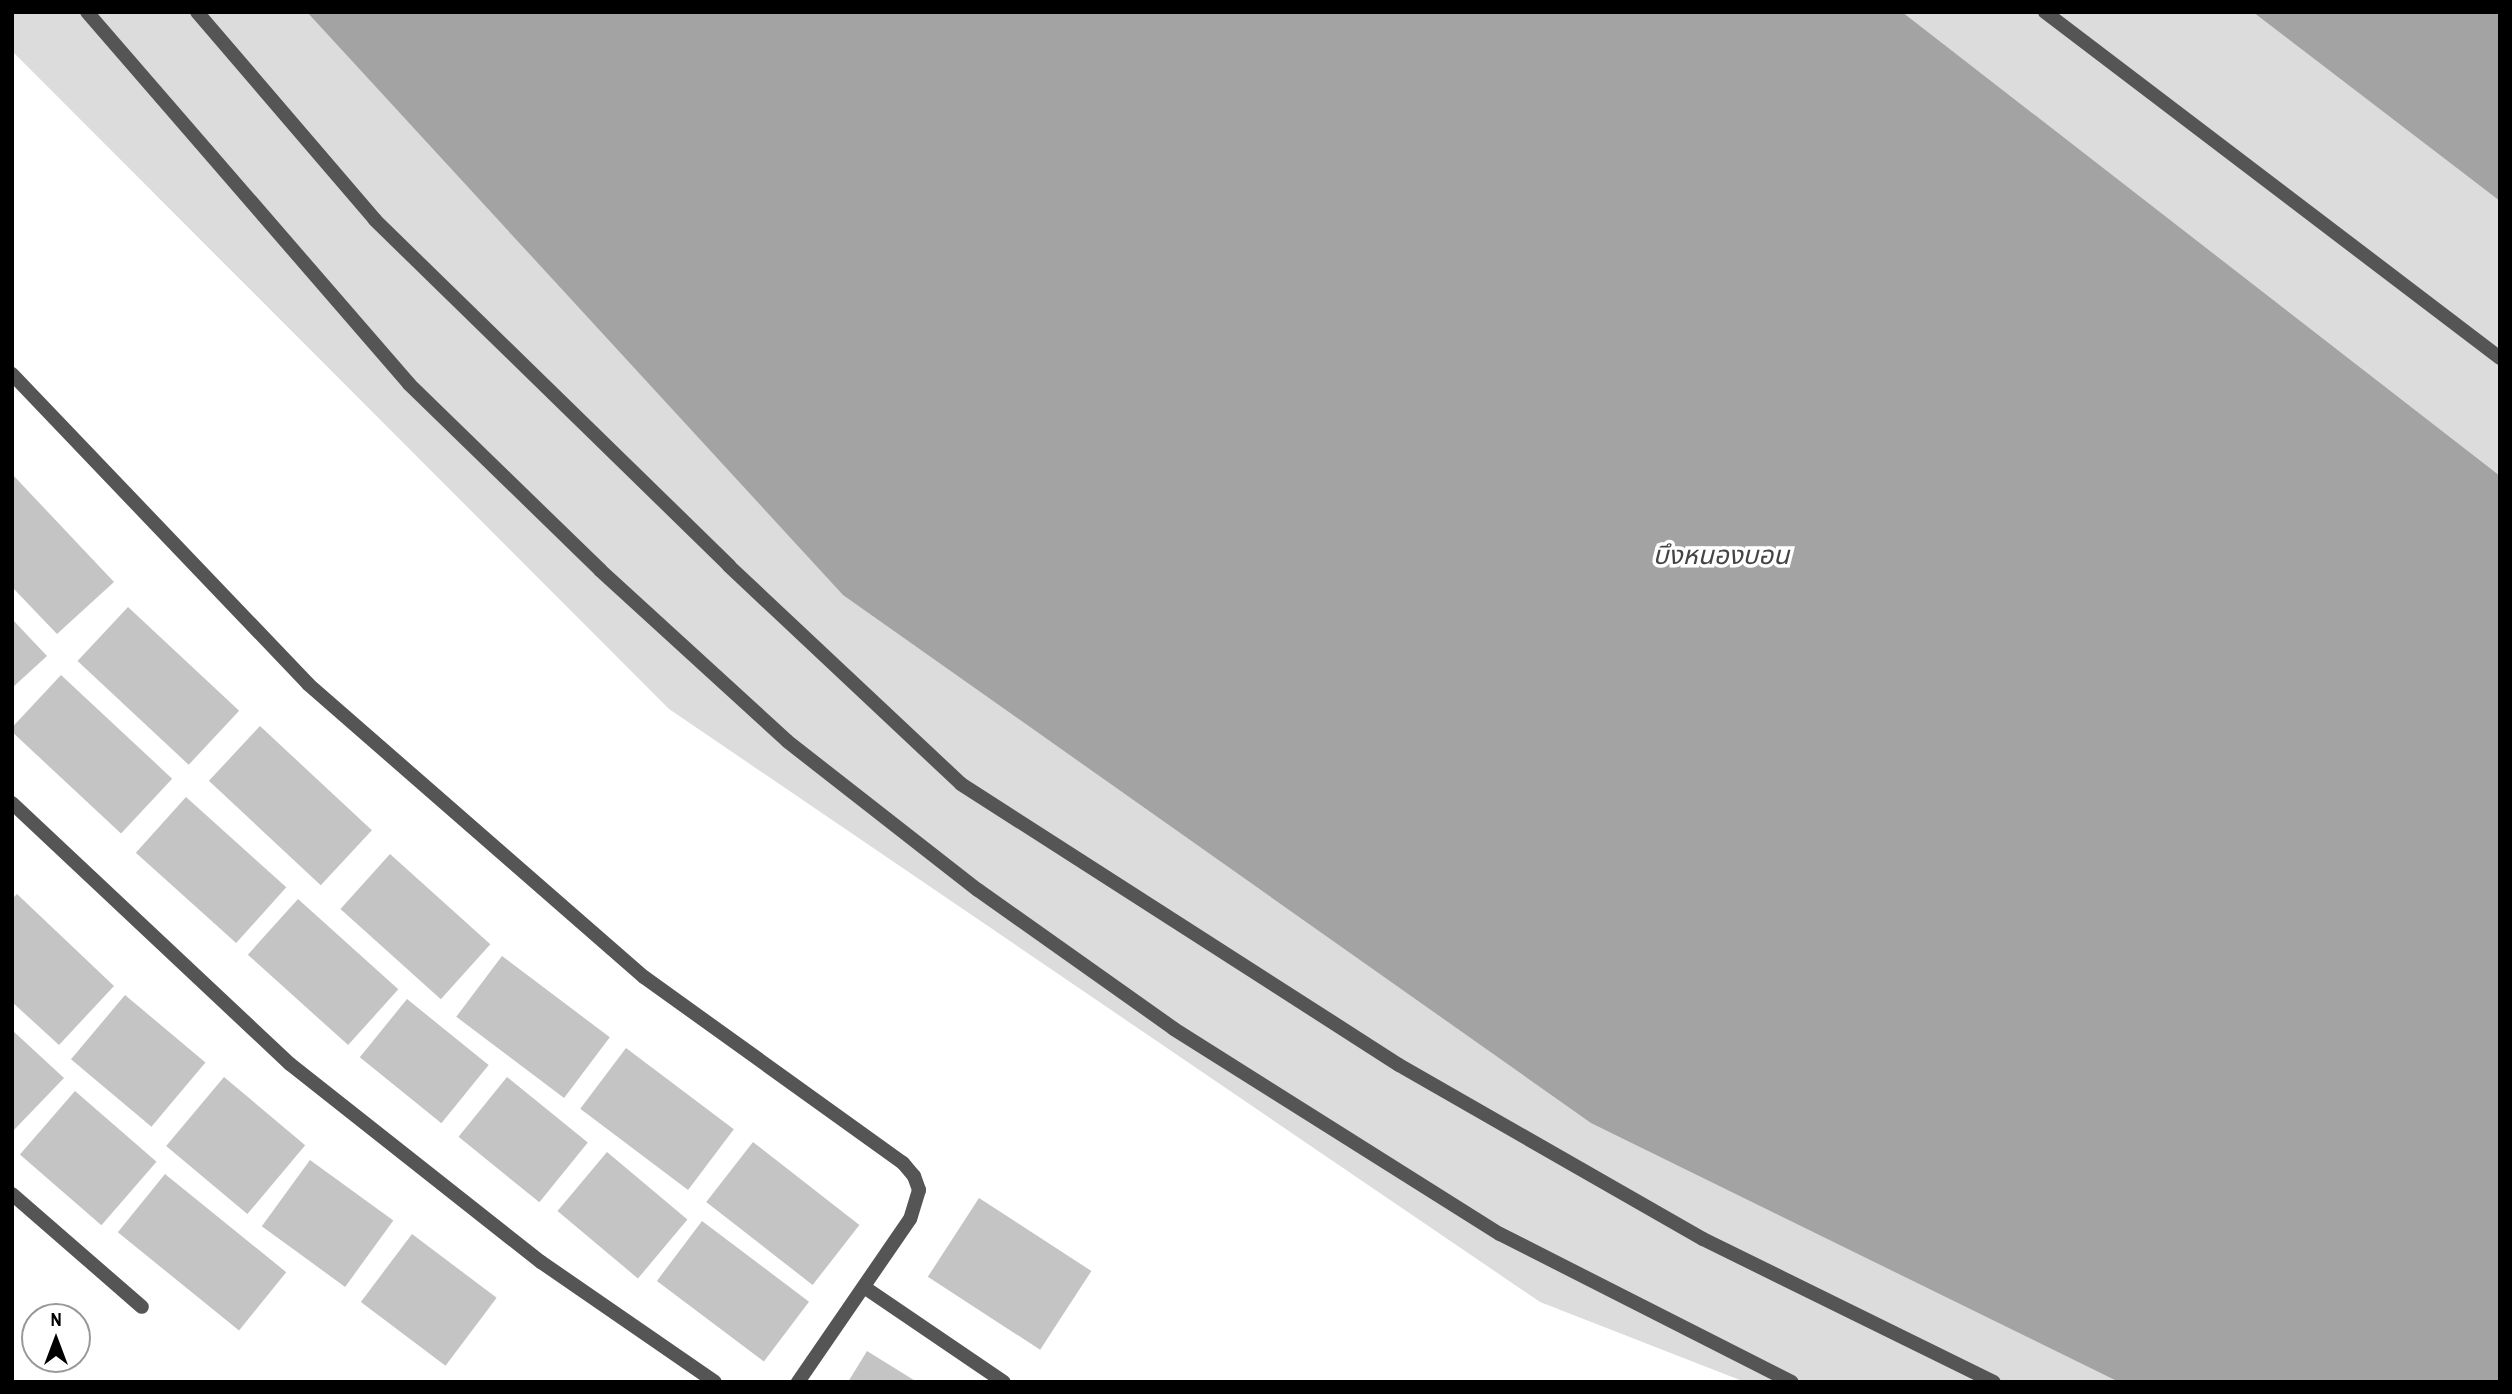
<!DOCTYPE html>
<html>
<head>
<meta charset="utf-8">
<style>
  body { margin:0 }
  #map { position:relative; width:2512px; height:1394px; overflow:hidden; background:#fff; font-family:"Archivo Narrow","Noto Sans Thai",sans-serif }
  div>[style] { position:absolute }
  .green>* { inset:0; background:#dcdcdc }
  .water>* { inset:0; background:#a3a3a3 }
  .building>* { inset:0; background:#c4c4c4; transform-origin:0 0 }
  .lane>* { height:14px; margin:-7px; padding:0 7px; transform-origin:7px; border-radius:7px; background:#555 }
  .street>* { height:14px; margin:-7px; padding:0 7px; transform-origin:7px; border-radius:7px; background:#555 }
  span { translate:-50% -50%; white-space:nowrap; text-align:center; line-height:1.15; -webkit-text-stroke:7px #fff; paint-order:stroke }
  .water-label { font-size:26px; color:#444; font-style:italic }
  .frame { position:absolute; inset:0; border:14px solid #000; pointer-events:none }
  .north { position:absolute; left:21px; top:1303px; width:70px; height:70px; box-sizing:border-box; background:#fff; border:2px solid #999; border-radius:50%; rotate:0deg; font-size:19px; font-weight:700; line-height:28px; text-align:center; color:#000 }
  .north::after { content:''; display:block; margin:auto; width:24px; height:32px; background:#000; clip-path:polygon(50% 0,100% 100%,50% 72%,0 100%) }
</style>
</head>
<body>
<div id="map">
  <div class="green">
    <i style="clip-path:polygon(12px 12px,2500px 12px,2500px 1382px,1745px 1382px,1540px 1302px,669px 709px,12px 51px)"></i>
  </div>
  <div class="water">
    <i style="clip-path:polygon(307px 12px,1902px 12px,2500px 476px,2500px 1382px,2119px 1382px,1591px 1123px,843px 595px)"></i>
    <i style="clip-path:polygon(2253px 12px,2500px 12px,2500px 201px)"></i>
  </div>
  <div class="building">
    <i style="clip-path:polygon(12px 474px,114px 582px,57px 634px,12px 587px)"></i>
    <i style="left:128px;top:607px;width:152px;height:74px;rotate:43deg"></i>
    <i style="clip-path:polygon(12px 619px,47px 656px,12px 688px)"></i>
    <i style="left:61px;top:675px;width:152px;height:75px;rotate:43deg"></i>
    <i style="left:260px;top:726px;width:153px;height:75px;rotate:43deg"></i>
    <i style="left:186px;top:797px;width:135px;height:75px;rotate:42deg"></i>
    <i style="left:390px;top:854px;width:135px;height:74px;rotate:42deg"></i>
    <i style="clip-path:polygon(17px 894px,114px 986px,59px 1045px,12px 1002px,12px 899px)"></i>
    <i style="left:298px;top:899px;width:135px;height:75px;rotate:42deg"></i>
    <i style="left:502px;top:956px;width:135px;height:76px;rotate:37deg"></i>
    <i style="left:125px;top:995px;width:105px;height:84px;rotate:40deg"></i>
    <i style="left:407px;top:999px;width:105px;height:75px;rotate:39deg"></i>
    <i style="clip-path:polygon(12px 1030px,64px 1078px,12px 1132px)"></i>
    <i style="left:626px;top:1048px;width:135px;height:76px;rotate:37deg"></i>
    <i style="left:224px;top:1077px;width:106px;height:90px;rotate:40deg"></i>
    <i style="left:507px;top:1077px;width:104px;height:77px;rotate:39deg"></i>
    <i style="left:75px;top:1091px;width:108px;height:84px;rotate:41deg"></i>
    <i style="left:753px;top:1142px;width:135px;height:76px;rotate:38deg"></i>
    <i style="left:607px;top:1152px;width:105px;height:77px;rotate:40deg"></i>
    <i style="left:310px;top:1160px;width:103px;height:82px;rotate:36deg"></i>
    <i style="left:165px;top:1174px;width:156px;height:75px;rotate:39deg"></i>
    <i style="left:979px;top:1198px;width:134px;height:94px;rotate:33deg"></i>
    <i style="left:702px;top:1221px;width:134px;height:75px;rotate:37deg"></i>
    <i style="left:412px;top:1234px;width:106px;height:85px;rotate:37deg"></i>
    <i style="clip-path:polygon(867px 1351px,917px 1382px,848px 1382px)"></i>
  </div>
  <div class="lane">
    <i style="left:87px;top:12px;width:492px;rotate:49.1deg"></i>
    <i style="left:409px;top:384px;width:267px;rotate:44.2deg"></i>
    <i style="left:600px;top:570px;width:253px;rotate:42.4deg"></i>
    <i style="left:787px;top:741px;width:242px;rotate:38deg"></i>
    <i style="left:978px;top:890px;width:240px;rotate:35.3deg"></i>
    <i style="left:1174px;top:1029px;width:385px;rotate:32.2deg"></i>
    <i style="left:1500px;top:1234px;width:327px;rotate:26.9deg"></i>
    <i style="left:197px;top:12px;width:274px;rotate:49.4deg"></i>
    <i style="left:375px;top:220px;width:495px;rotate:44.3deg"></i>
    <i style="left:729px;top:566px;width:318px;rotate:43.2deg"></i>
    <i style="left:961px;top:784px;width:520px;rotate:32.68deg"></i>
    <i style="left:1399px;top:1065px;width:350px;rotate:29.8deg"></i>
    <i style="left:1703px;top:1239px;width:324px;rotate:26.2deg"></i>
    <i style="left:2045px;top:12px;width:572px;rotate:37.25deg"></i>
    <i style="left:864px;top:1287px;width:169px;rotate:34.2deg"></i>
  </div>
  <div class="street">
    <i style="left:12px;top:374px;width:429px;rotate:46.3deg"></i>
    <i style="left:308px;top:684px;width:446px;rotate:41.1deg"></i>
    <i style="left:644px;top:977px;width:319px;rotate:35.7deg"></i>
    <i style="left:903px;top:1163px;width:17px;rotate:50deg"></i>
    <i style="left:914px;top:1176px;width:15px;rotate:70deg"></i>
    <i style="left:919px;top:1190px;width:30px;rotate:107deg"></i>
    <i style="left:910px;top:1219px;width:198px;rotate:124.5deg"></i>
    <i style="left:12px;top:803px;width:381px;rotate:43.2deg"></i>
    <i style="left:290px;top:1064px;width:320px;rotate:38.3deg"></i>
    <i style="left:541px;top:1262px;width:211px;rotate:34.6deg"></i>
    <i style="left:12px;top:1194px;width:172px;rotate:41deg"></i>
  </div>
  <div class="water-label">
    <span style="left:1721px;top:555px">บึงหนองบอน</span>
  </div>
  <div class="frame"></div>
  <div class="north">N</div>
</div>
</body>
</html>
